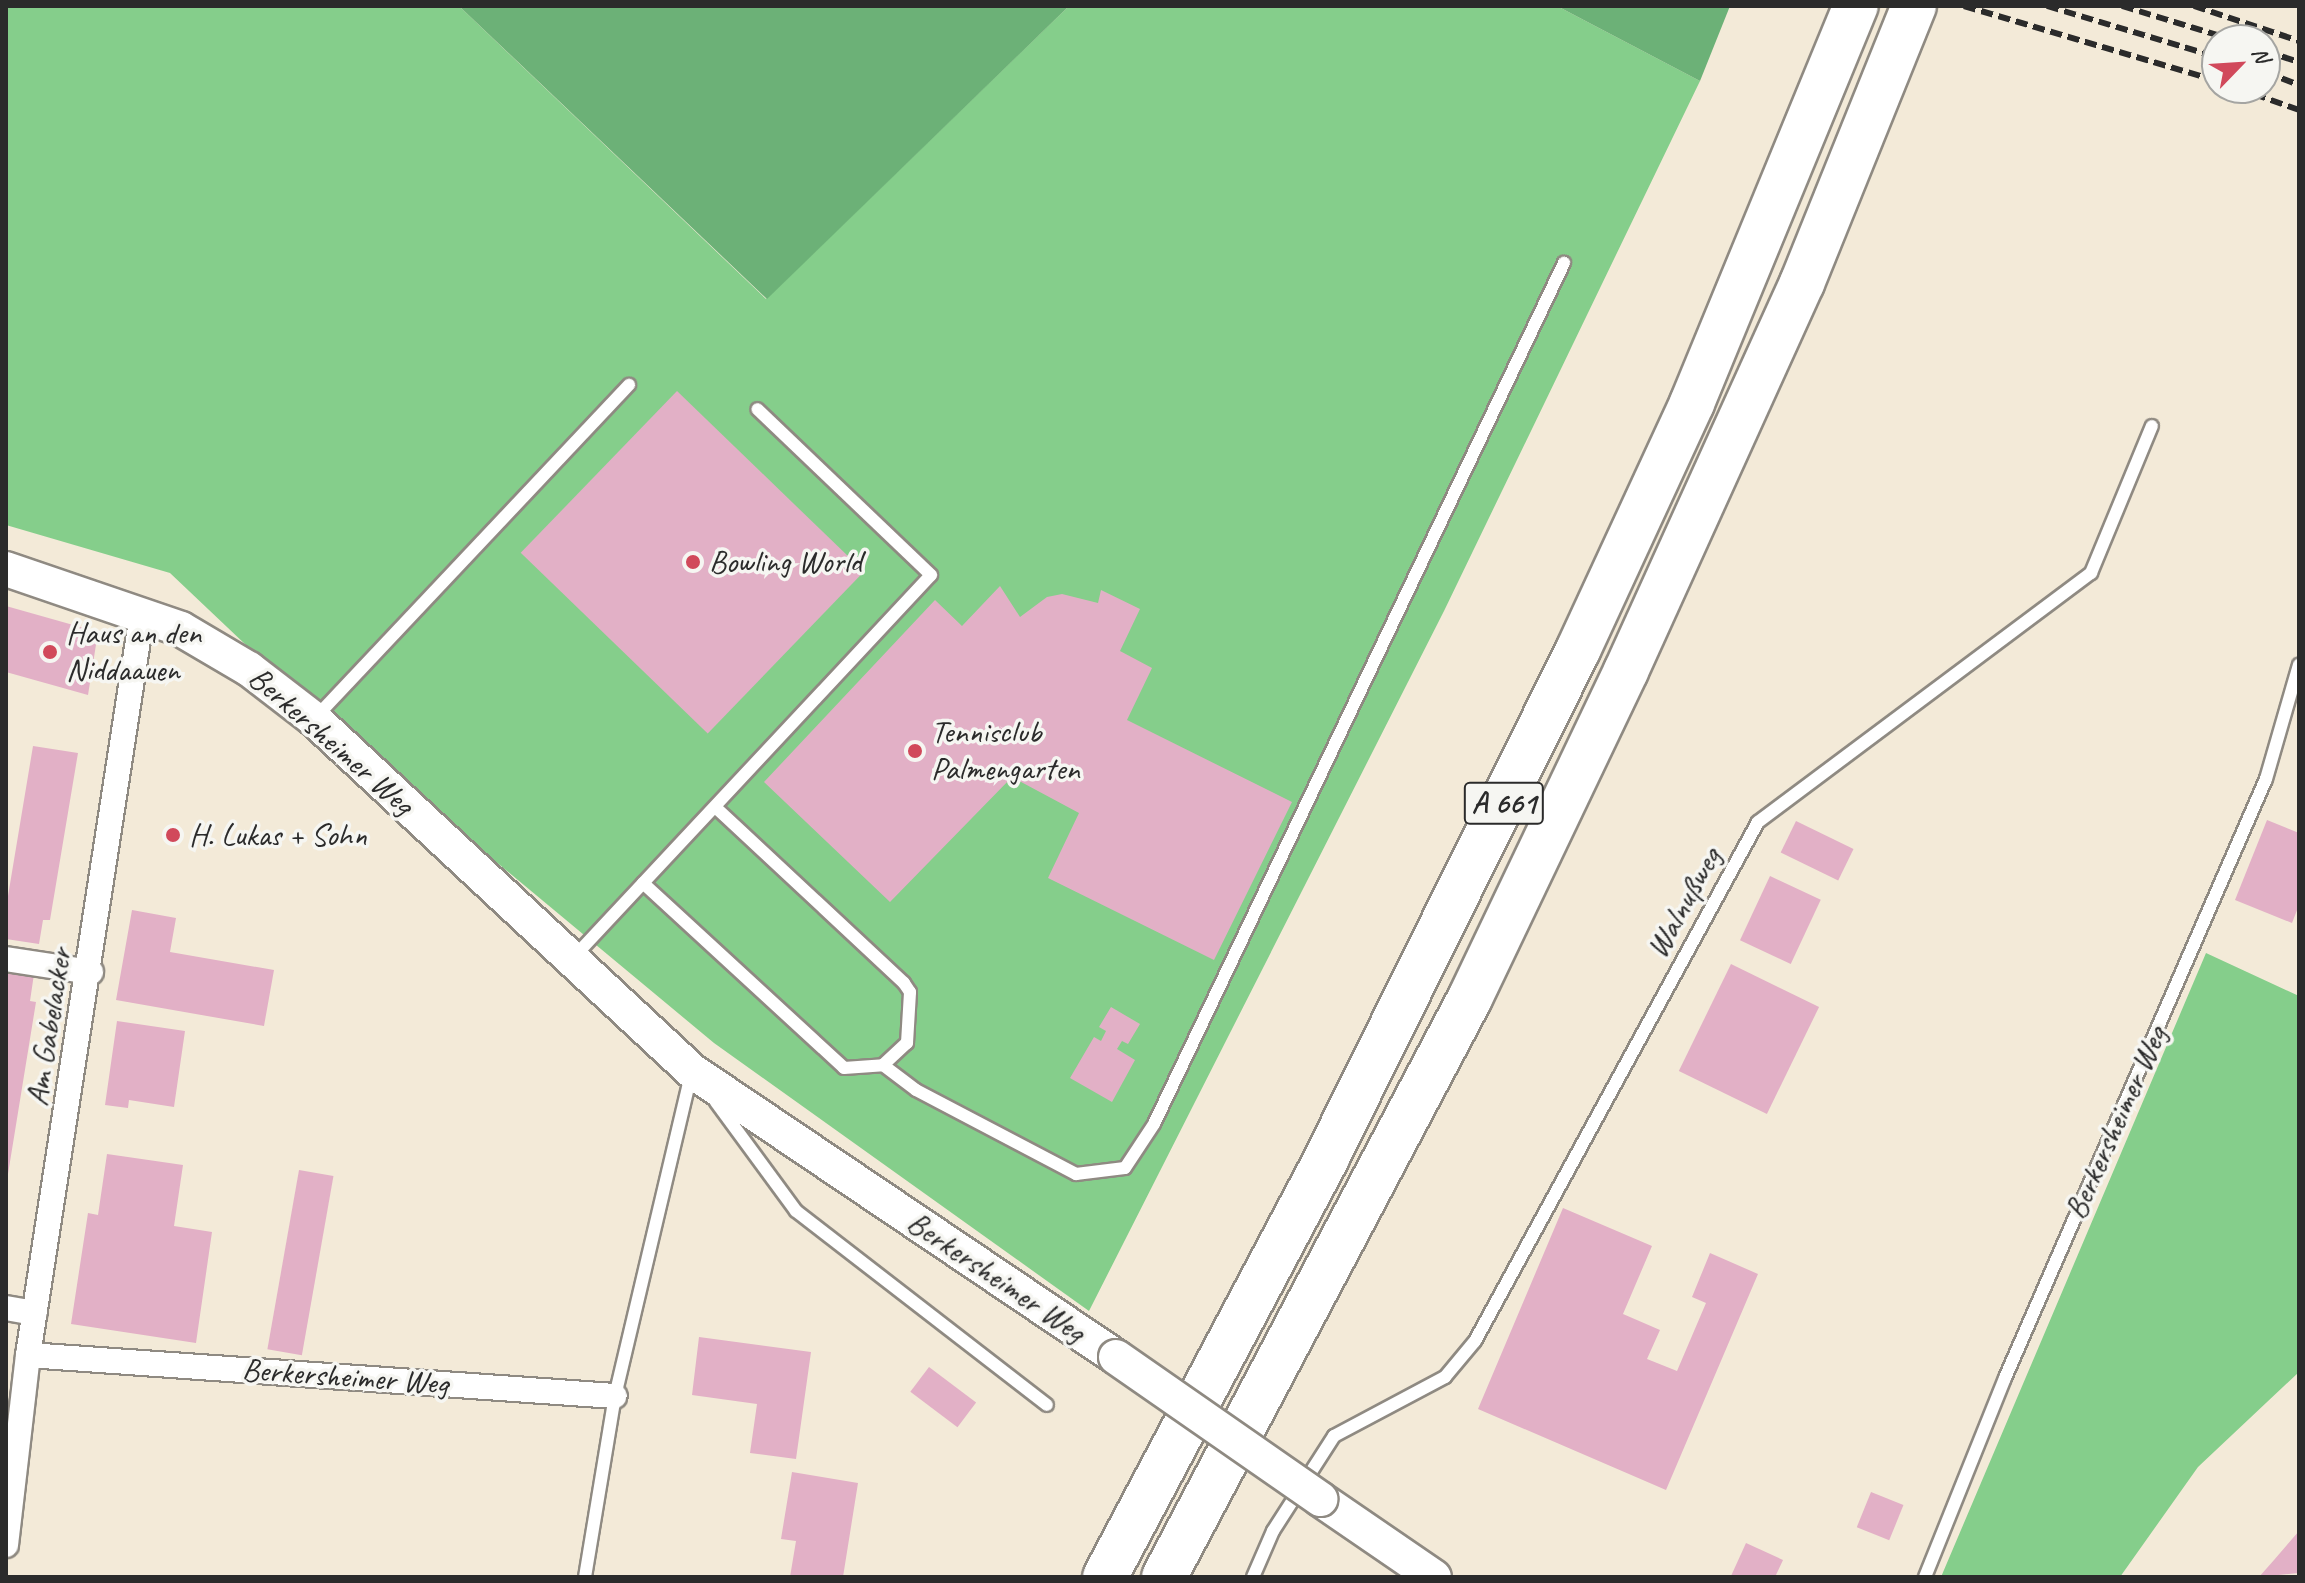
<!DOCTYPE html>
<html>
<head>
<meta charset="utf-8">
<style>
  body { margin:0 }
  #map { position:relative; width:2305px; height:1583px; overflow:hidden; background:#f3ead8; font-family:Caveat,sans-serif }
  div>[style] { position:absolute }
  .green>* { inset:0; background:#85ce8b }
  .forest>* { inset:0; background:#6cb177 }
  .building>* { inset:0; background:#e2b0c6; transform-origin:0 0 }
  .roads { filter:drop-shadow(2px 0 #8f8a82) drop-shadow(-2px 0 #8f8a82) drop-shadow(0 2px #8f8a82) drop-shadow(0 -2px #8f8a82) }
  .lane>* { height:12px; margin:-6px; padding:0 6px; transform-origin:6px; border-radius:6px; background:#fff }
  .street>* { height:24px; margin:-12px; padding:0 12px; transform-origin:12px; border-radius:12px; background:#fff }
  .secondary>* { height:34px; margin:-17px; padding:0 17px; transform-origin:17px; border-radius:17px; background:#fff }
  .highway>* { height:44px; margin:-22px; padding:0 22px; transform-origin:22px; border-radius:22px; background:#fff }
  .rail>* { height:6px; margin-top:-3px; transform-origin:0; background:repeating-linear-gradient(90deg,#2b2b2b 0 12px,transparent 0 18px) }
  .bridges { filter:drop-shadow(2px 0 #8f8a82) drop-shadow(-2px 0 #8f8a82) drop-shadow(0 2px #8f8a82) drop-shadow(0 -2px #8f8a82) }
  .secondary-bridge>* { height:34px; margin:-17px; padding:0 17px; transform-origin:17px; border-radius:17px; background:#fff }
  .dots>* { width:22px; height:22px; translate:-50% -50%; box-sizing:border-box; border:4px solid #f6f6f2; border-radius:50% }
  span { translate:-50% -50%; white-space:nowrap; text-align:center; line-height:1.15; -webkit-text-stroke:7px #f6f6f2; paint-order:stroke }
  .shield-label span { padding:2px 6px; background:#f6f6f2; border:2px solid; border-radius:6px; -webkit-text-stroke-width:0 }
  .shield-label { font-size:30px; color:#2b2b2b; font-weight:700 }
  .poi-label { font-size:32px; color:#2b2b2b }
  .left { translate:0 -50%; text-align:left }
  .street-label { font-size:32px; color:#2b2b2b }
  .frame { position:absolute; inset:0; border:8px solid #2b2b2b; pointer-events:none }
  .north { position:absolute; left:2201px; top:24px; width:80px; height:80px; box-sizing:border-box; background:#f6f6f2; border:2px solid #a5a5a2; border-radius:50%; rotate:65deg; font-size:22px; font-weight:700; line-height:32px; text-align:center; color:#2b2b2b }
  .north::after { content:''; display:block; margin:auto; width:28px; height:36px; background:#d1495b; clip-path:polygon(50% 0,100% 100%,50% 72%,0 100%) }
</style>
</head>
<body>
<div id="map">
  <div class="green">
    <i style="clip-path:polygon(6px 6px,459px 6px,766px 299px,1069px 6px,1557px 6px,1700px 81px,1444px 611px,1089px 1311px,714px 1043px,323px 718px,170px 573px,6px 525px)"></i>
    <i style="clip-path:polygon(2206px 953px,2299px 996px,2299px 1372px,2198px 1467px,2120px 1577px,1941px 1577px)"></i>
  </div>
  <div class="forest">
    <i style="clip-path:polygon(459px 6px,1069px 6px,767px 299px)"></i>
    <i style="clip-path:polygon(1557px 6px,1730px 6px,1700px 81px)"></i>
  </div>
  <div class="building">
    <i style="left:677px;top:391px;width:260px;height:225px;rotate:44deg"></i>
    <i style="clip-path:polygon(1000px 586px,1020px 617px,1047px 597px,1062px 594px,1098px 603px,1101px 590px,1140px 609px,1120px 651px,1152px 668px,1127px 720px,1292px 802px,1214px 960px,1048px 878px,1079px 813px,1012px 777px,890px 902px,764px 782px,935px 600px,962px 626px)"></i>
    <i style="clip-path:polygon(6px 606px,98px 632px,88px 695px,6px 672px)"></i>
    <i style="clip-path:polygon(33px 746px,78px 753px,50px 920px,43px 920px,39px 944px,6px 939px,6px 908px)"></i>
    <i style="clip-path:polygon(2267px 820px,2299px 833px,2299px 905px,2292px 923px,2235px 900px)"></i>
    <i style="left:1796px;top:821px;width:64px;height:35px;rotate:26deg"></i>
    <i style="left:1770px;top:876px;width:56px;height:71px;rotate:25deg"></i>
    <i style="clip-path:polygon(132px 910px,176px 918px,170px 952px,274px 970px,264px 1026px,116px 1000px)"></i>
    <i style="left:1731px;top:964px;width:98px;height:119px;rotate:26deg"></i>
    <i style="clip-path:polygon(6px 970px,34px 974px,30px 1001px,36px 1002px,8px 1174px)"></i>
    <i style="clip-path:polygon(1111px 1007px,1140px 1024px,1128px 1044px,1122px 1041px,1117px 1049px,1135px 1060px,1112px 1102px,1070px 1078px,1094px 1037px,1101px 1041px,1106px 1031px,1099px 1027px)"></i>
    <i style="clip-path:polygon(117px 1021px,185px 1031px,174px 1107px,129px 1100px,128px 1108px,105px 1105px)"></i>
    <i style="clip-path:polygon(107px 1154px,183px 1165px,174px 1226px,212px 1232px,196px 1343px,71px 1324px,88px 1213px,98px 1215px)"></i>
    <i style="left:299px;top:1170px;width:35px;height:182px;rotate:10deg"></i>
    <i style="clip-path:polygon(1563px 1208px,1652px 1246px,1623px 1314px,1660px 1330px,1647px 1359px,1677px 1371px,1706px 1303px,1692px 1297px,1710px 1253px,1758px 1274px,1666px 1490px,1478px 1409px)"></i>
    <i style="clip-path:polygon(699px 1337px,811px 1352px,796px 1459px,750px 1453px,757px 1404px,692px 1395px)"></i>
    <i style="left:929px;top:1367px;width:59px;height:31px;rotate:37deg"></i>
    <i style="clip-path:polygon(792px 1472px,858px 1483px,843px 1577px,790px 1577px,796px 1541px,781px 1539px)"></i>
    <i style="left:1871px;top:1492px;width:35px;height:38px;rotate:22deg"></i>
    <i style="clip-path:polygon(2299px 1531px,2299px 1573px,2259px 1577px,2274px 1560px)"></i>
    <i style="clip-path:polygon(1746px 1543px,1783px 1560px,1775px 1577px,1731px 1576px)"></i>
  </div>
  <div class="roads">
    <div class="lane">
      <i style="left:315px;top:718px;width:458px;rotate:-46.7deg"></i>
      <i style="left:643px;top:883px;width:273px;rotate:42.6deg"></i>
      <i style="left:844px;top:1068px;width:39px;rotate:-4deg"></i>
      <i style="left:883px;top:1065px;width:33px;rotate:-43deg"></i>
      <i style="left:907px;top:1043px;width:51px;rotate:-86.6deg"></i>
      <i style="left:910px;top:992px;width:11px;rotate:-124deg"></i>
      <i style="left:904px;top:983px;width:258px;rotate:-137deg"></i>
      <i style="left:573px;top:958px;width:524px;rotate:-46.93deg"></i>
      <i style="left:931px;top:575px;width:240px;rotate:-136.3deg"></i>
      <i style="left:883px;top:1065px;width:41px;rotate:37.1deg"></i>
      <i style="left:916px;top:1090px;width:181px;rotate:27.7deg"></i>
      <i style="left:1076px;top:1174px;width:49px;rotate:-7deg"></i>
      <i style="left:1125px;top:1168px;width:53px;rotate:-56.6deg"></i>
      <i style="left:1154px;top:1124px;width:954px;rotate:-64.54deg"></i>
      <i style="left:716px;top:1102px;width:135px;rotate:53.7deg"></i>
      <i style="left:796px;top:1211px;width:317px;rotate:37.7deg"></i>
      <i style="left:585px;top:1577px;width:183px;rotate:-80.6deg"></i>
      <i style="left:615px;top:1396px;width:330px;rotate:-76.7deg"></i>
      <i style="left:1253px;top:1577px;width:50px;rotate:-66.5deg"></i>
      <i style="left:1273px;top:1531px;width:113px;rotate:-57.3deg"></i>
      <i style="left:1334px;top:1436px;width:126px;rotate:-28deg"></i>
      <i style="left:1445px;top:1377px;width:47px;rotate:-50.2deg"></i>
      <i style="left:1475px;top:1341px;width:591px;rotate:-61.4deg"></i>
      <i style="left:1758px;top:822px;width:416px;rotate:-36.8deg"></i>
      <i style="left:2091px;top:573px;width:159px;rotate:-67.5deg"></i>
      <i style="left:1925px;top:1577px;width:214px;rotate:-68.1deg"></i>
      <i style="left:2005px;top:1378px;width:653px;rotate:-66.46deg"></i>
      <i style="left:2266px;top:779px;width:119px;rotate:-73.9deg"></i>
    </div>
    <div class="street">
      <i style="left:6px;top:959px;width:86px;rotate:8.7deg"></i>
      <i style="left:6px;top:1308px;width:29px;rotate:10deg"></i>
      <i style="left:28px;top:1355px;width:588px;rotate:4deg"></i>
      <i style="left:6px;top:1545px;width:191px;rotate:-83.4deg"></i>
      <i style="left:28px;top:1355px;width:750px;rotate:-81.25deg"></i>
    </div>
    <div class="secondary">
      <i style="left:6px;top:569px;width:185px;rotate:18.9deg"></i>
      <i style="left:181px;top:629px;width:79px;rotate:30.5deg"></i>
      <i style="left:249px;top:669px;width:82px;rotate:37.6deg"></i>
      <i style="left:314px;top:719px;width:517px;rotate:42.96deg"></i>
      <i style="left:692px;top:1071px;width:511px;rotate:34deg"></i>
      <i style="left:1320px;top:1499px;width:138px;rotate:34.4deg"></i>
    </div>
    <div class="highway">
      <i style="left:1105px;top:1577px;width:475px;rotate:-62.1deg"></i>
      <i style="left:1327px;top:1157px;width:566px;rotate:-63.66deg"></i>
      <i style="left:1578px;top:650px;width:272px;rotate:-65.2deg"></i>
      <i style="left:1692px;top:403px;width:430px;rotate:-67.6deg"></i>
      <i style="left:1164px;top:1577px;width:655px;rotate:-62.14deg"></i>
      <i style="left:1470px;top:998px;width:362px;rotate:-64.5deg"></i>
      <i style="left:1626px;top:671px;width:426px;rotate:-65.6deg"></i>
      <i style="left:1802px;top:283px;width:299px;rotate:-68deg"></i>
    </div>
  </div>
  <div class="rail">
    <i style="left:1964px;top:6px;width:264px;rotate:16.5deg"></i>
    <i style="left:2047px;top:6px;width:177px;rotate:16.7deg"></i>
    <i style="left:2122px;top:6px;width:117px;rotate:16.9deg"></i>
    <i style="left:2194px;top:6px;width:111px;rotate:18.4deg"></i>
    <i style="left:2265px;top:51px;width:36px;rotate:18deg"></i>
    <i style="left:2265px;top:72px;width:36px;rotate:21deg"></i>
    <i style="left:2237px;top:88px;width:66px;rotate:19.5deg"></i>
  </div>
  <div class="bridges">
    <div class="secondary-bridge">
      <i style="left:1116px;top:1357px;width:249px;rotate:34.8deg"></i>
    </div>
  </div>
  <div class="dots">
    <i style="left:693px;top:562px;background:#d1495b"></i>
    <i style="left:50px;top:652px;background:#d1495b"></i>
    <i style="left:915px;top:751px;background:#d1495b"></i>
    <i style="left:173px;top:835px;background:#d1495b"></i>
  </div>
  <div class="shield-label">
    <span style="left:1504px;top:803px">A 661</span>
  </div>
  <div class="poi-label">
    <span class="left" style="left:709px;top:562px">Bowling World</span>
    <span class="left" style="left:66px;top:652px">Haus an den<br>Niddaauen</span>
    <span class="left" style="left:931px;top:751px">Tennisclub<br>Palmengarten</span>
    <span class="left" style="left:189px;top:835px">H. Lukas + Sohn</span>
  </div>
  <div class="street-label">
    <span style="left:331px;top:741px;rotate:41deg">Berkersheimer Weg</span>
    <span style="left:1684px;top:903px;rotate:-61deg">Walnußweg</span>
    <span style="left:49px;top:1027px;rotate:-81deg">Am Gabelacker</span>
    <span style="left:2116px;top:1123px;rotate:-66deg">Berkersheimer Weg</span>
    <span style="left:996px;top:1277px;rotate:34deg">Berkersheimer Weg</span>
    <span style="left:345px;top:1377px;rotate:4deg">Berkersheimer Weg</span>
  </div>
  <div class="frame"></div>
  <div class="north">N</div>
</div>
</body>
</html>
